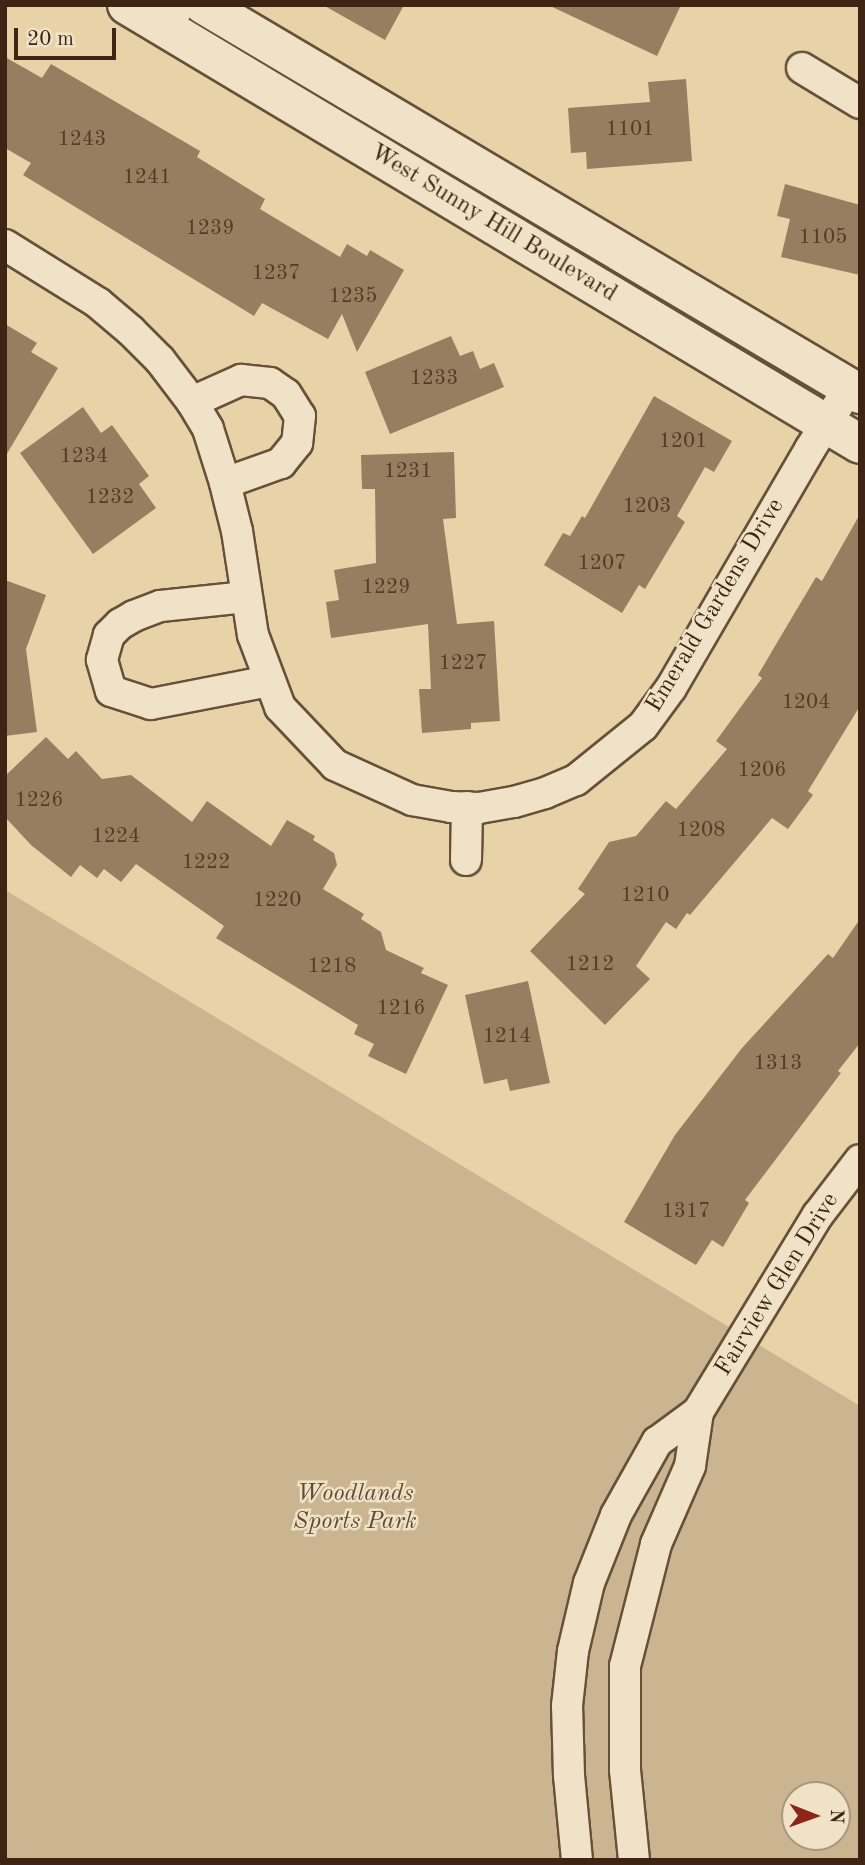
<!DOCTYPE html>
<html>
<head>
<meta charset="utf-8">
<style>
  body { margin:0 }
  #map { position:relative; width:865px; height:1865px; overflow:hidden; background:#e8d3a9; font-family:"Old Standard TT",serif }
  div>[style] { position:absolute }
  .green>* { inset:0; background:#cbb590 }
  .building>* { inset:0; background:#967f61 }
  .roads { filter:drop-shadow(2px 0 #685038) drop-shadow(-2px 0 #685038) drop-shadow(0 2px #685038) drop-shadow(0 -2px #685038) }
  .street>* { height:30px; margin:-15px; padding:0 15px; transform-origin:15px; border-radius:15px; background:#f0e2c7 }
  .secondary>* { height:38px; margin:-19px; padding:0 19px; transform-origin:19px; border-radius:19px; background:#f0e2c7 }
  span { translate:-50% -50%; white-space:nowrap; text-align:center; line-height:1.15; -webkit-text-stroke:5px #f0e2c7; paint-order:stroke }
  .number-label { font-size:21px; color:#543c26 }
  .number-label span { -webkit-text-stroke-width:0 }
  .street-label { font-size:24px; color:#3e2513 }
  .park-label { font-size:24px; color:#614932; font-style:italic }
  .frame { position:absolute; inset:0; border:7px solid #3e2513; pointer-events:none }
  .north { position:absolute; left:781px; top:1781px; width:70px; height:70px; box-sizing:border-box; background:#f0e2c7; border:2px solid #a9967f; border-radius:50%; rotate:91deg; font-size:19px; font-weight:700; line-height:28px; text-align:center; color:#3e2513 }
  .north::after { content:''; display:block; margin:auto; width:24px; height:32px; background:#8f2418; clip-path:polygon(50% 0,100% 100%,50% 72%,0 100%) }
  .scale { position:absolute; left:14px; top:28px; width:102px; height:32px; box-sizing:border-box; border:4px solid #3e2513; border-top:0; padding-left:9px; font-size:21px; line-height:24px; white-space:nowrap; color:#3e2513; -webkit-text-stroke:5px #f0e2c7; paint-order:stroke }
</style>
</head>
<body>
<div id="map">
  <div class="green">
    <i style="clip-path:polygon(evenodd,5px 890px,860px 1406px,860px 1860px,5px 1860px,5px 890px,795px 1795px,837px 1795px,837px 1837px,795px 1837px,795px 1795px)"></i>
  </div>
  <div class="building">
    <i style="clip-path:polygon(323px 5px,404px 5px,385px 40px)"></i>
    <i style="clip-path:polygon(548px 5px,681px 5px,657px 56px)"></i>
    <i style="clip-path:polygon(5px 57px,42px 78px,51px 64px,200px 151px,197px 157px,265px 199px,260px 209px,340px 257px,347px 244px,367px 256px,370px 250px,404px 270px,357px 352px,342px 314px,328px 339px,262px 303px,254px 316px,23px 175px,31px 163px,5px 148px)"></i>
    <i style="clip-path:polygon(686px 79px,692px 161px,587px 169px,586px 152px,571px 153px,568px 108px,650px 102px,648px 82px)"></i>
    <i style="clip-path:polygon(785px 184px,860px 205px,860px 275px,781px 257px,790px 219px,777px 216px)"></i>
    <i style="clip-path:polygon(5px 324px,37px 343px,31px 352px,58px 368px,5px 457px)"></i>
    <i style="clip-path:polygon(451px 336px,460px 356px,473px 351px,480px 369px,494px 363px,504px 387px,390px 434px,365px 372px)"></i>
    <i style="clip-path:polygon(654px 396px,732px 441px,714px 472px,705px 467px,677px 516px,685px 522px,645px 589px,639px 585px,622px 613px,544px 565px,563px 533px,570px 536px,582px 516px,585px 518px)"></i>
    <i style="clip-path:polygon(83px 407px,101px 433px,112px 425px,149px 476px,139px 484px,156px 508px,93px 554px,20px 453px)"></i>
    <i style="clip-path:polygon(454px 452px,456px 518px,443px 519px,457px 624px,494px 621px,500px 721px,471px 723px,471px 729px,422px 733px,419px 689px,431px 689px,428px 624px,331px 638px,326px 602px,339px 600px,334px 570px,376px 563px,375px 489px,362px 489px,361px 455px)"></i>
    <i style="clip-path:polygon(860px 514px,860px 706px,808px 791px,813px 795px,788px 829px,772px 818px,690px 915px,687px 913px,676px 929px,666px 922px,636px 966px,650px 979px,605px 1025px,530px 951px,585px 894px,578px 889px,609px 842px,636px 836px,666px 801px,676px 809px,727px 749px,716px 741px,762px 678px,758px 675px,775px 646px,816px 577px,822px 581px)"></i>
    <i style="clip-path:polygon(5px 580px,46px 595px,26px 649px,37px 732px,5px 736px)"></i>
    <i style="clip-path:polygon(46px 737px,68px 759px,76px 751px,102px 779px,131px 775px,192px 822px,207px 801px,271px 846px,287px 820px,315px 836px,313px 840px,334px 853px,337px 865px,323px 889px,364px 914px,361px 919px,381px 932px,386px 950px,424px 968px,421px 973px,448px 985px,406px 1074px,368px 1056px,374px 1044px,354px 1034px,358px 1025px,216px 938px,224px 926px,136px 864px,121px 882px,104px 869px,97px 878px,80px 865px,71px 877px,31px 845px,5px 817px,5px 776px)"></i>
    <i style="clip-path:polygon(860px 919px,860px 1043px,838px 1071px,841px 1073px,745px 1200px,749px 1203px,723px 1247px,712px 1240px,696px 1265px,624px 1222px,675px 1135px,742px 1048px,828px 954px,833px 958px)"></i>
    <i style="clip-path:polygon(528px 981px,550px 1083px,510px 1091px,507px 1079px,484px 1084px,465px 995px)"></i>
  </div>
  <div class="roads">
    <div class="street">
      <i style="left:165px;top:28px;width:27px;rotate:-57deg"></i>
      <i style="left:802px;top:68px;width:68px;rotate:31.1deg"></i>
      <i style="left:5px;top:245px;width:110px;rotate:31.9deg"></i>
      <i style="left:98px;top:303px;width:43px;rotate:40.3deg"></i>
      <i style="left:131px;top:331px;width:41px;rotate:45deg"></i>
      <i style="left:160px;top:360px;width:53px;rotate:52.7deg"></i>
      <i style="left:192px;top:402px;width:31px;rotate:59deg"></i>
      <i style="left:208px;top:429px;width:57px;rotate:72.5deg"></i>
      <i style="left:225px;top:483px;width:49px;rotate:76deg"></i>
      <i style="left:237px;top:531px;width:105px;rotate:81.3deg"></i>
      <i style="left:253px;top:635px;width:77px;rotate:69.4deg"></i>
      <i style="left:280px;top:707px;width:80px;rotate:46.5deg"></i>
      <i style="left:335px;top:765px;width:85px;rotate:24.4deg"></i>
      <i style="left:412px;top:800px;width:40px;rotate:10deg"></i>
      <i style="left:451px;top:807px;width:28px;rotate:2deg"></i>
      <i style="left:479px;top:808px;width:36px;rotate:-10deg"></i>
      <i style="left:514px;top:802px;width:32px;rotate:-16deg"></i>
      <i style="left:545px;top:793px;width:34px;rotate:-23deg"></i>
      <i style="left:576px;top:780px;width:86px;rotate:-38.9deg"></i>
      <i style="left:643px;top:726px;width:47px;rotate:-53.6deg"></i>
      <i style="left:671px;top:688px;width:276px;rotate:-59.8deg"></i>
      <i style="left:810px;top:449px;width:72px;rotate:-57.4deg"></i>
      <i style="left:192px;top:402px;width:54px;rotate:-24.2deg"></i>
      <i style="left:241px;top:380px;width:29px;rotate:6deg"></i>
      <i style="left:270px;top:383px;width:19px;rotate:35deg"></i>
      <i style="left:286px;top:394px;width:26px;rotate:58deg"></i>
      <i style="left:300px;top:416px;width:27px;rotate:96deg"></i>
      <i style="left:297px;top:443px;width:26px;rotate:129deg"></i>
      <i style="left:281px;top:463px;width:59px;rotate:160.3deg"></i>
      <i style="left:246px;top:597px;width:86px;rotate:174deg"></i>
      <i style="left:160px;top:606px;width:28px;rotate:159deg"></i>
      <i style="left:134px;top:616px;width:16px;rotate:150deg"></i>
      <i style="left:120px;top:624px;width:16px;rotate:135deg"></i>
      <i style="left:109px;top:635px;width:26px;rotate:106deg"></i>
      <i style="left:102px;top:660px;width:32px;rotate:74deg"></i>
      <i style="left:111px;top:691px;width:42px;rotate:18deg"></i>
      <i style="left:151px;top:704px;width:120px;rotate:-11deg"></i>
      <i style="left:466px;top:860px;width:53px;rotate:-88.9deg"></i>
      <i style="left:577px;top:1860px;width:84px;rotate:-95.4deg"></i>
      <i style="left:569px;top:1776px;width:70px;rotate:-91.6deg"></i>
      <i style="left:567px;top:1706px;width:55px;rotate:-83.8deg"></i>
      <i style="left:573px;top:1651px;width:70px;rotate:-76.8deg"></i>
      <i style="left:589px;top:1583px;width:73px;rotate:-68.3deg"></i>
      <i style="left:616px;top:1515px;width:84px;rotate:-60.7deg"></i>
      <i style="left:657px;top:1442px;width:51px;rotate:-36.2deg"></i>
      <i style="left:698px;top:1412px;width:231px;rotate:-58.7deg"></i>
      <i style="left:818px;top:1215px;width:69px;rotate:-52.6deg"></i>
      <i style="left:634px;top:1860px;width:90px;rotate:-95.7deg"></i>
      <i style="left:625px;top:1770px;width:104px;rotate:-90deg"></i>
      <i style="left:625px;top:1666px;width:126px;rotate:-75.7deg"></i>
      <i style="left:656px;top:1544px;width:85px;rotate:-66.4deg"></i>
      <i style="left:690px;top:1466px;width:55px;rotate:-81.6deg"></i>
    </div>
    <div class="secondary">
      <i style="left:127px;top:5px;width:854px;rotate:30.92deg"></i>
      <i style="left:204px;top:5px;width:763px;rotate:30.67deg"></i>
    </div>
  </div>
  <div class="number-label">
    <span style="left:630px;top:130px">1101</span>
    <span style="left:82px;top:140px">1243</span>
    <span style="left:147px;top:178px">1241</span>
    <span style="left:210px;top:229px">1239</span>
    <span style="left:823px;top:238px">1105</span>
    <span style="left:276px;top:274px">1237</span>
    <span style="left:353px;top:297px">1235</span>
    <span style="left:434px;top:379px">1233</span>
    <span style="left:683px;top:442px">1201</span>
    <span style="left:84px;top:457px">1234</span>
    <span style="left:408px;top:472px">1231</span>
    <span style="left:110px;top:498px">1232</span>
    <span style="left:647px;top:507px">1203</span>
    <span style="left:602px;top:564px">1207</span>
    <span style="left:386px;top:588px">1229</span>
    <span style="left:463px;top:664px">1227</span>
    <span style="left:806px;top:703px">1204</span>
    <span style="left:762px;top:771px">1206</span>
    <span style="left:39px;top:801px">1226</span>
    <span style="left:701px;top:831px">1208</span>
    <span style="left:116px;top:837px">1224</span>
    <span style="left:206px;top:863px">1222</span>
    <span style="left:645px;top:896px">1210</span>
    <span style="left:277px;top:901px">1220</span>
    <span style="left:590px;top:965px">1212</span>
    <span style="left:332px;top:967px">1218</span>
    <span style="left:401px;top:1009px">1216</span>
    <span style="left:507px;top:1037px">1214</span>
    <span style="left:778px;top:1064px">1313</span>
    <span style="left:686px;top:1212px">1317</span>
  </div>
  <div class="street-label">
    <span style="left:493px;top:224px;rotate:31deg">West Sunny Hill Boulevard</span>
    <span style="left:716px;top:606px;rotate:-59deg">Emerald Gardens Drive</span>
    <span style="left:778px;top:1285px;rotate:-58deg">Fairview Glen Drive</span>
  </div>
  <div class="park-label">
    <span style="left:355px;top:1509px">Woodlands<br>Sports Park</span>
  </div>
  <div class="frame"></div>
  <div class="north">N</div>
  <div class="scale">20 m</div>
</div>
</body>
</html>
